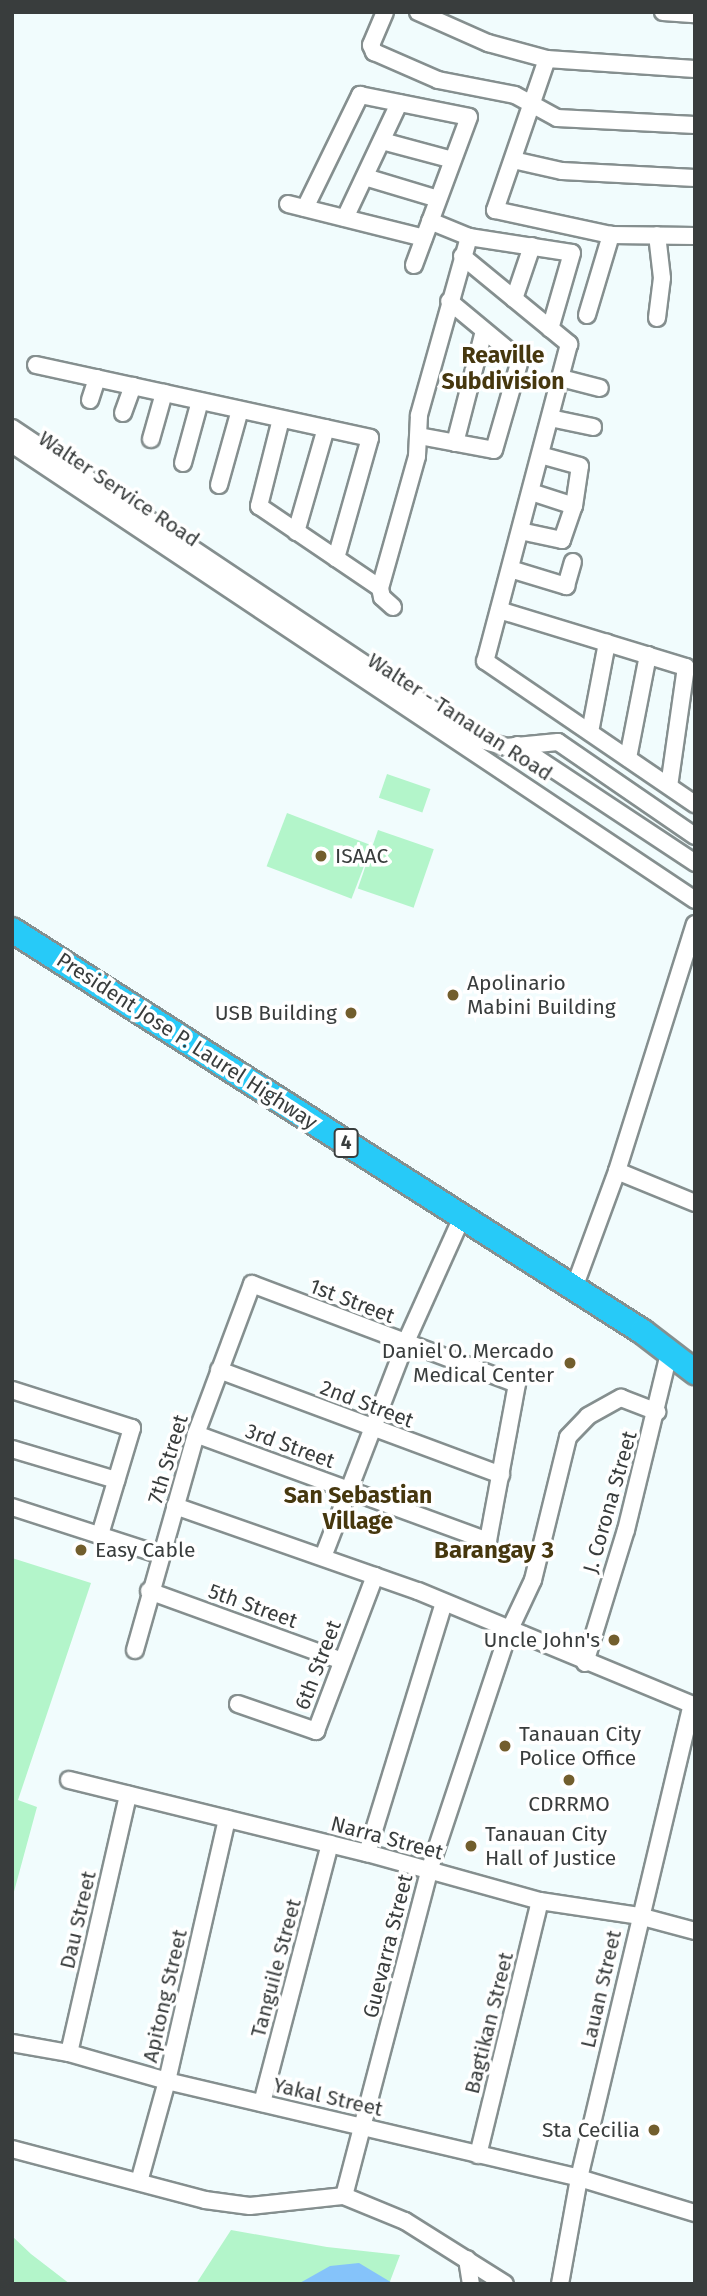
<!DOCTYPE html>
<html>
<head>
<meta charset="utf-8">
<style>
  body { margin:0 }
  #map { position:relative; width:707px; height:2296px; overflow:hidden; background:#f1fcfd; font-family:"Fira Sans",sans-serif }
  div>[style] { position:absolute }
  .green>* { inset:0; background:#b3f5ca; transform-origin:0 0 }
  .water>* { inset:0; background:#85c3fa }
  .roads { filter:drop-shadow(2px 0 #858f8f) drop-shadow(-2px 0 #858f8f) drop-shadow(0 2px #858f8f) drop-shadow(0 -2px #858f8f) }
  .minor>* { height:16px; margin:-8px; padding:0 8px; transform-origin:8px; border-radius:8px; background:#fff }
  .highway>* { height:24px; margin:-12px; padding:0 12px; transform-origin:12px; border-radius:12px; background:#27caf8 }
  .dots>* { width:19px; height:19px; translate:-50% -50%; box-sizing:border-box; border:4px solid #fff; border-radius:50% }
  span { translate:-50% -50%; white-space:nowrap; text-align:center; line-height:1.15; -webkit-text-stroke:7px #fff; paint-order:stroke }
  .shield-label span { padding:2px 5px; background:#fff; border:2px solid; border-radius:5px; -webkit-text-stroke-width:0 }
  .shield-label { font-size:19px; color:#393d3d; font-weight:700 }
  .street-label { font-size:21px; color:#393d3d }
  .poi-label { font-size:21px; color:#393d3d }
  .left { translate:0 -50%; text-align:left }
  .right { translate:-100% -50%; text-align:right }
  .neighbourhood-label { font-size:23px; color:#46370e; font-weight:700 }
  .quarter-label { font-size:24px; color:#46370e; font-weight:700 }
  .frame { position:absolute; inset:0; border:14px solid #393d3d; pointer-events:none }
</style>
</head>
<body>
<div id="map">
  <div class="green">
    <i style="left:387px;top:774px;width:46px;height:25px;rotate:19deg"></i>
    <i style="left:287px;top:813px;width:91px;height:57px;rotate:21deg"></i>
    <i style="left:378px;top:830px;width:59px;height:62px;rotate:19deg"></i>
    <i style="clip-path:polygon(12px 1558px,91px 1583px,18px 1800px,37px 1807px,12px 1899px)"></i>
    <i style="clip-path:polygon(231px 2230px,327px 2247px,400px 2255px,389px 2284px,196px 2284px)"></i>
    <i style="clip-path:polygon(12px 2236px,31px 2254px,70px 2284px,12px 2284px)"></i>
  </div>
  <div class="water">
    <i style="clip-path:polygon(359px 2263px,394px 2284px,298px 2284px,330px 2266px)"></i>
  </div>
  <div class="roads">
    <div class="minor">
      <i style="left:385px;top:12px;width:36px;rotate:113deg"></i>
      <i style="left:371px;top:45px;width:8px;rotate:67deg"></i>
      <i style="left:374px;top:52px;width:70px;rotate:23.6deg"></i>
      <i style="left:438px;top:80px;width:78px;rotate:11deg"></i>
      <i style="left:515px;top:95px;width:48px;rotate:28.7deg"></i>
      <i style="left:557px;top:118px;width:138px;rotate:2.9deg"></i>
      <i style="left:418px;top:12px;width:77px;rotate:23.9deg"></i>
      <i style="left:488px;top:43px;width:61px;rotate:15.2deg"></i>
      <i style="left:547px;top:59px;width:148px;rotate:3.9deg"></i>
      <i style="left:663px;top:12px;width:32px;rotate:4deg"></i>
      <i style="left:547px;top:59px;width:160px;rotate:109deg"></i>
      <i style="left:495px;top:210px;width:119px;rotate:12.2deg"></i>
      <i style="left:611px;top:235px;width:84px;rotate:0.7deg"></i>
      <i style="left:382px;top:141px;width:73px;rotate:15deg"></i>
      <i style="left:513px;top:160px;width:50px;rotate:12.7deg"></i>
      <i style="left:562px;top:171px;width:133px;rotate:3deg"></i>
      <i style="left:365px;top:177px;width:76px;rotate:16.8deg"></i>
      <i style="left:288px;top:204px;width:140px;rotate:14deg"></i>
      <i style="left:305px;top:208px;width:126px;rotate:-64deg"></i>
      <i style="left:360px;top:95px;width:111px;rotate:11.4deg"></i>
      <i style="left:469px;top:117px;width:158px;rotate:110.4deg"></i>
      <i style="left:345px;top:218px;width:127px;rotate:-64.8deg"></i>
      <i style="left:430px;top:221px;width:42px;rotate:22.3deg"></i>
      <i style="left:469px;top:237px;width:104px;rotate:8.8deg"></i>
      <i style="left:572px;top:253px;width:79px;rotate:106.1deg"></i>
      <i style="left:462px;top:256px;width:139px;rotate:39.4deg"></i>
      <i style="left:569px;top:344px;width:328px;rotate:104.8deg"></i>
      <i style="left:485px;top:661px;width:254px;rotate:34.3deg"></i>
      <i style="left:514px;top:299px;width:56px;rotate:-71.2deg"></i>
      <i style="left:587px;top:315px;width:84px;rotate:-73.3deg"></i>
      <i style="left:657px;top:318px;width:40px;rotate:-82.9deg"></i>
      <i style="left:662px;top:278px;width:43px;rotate:-96.6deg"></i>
      <i style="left:36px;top:365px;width:342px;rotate:12.3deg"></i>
      <i style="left:370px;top:438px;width:125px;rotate:105.8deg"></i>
      <i style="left:561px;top:378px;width:40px;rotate:14.4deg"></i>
      <i style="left:90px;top:400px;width:23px;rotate:-72deg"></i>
      <i style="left:123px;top:413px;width:29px;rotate:-70deg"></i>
      <i style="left:550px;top:418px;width:44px;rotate:11.8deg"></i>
      <i style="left:281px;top:419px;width:90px;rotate:104.2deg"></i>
      <i style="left:259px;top:506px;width:146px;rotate:34.1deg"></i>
      <i style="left:12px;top:428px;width:559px;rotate:33.78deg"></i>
      <i style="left:477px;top:739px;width:30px;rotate:15deg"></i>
      <i style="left:506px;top:747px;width:52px;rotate:-5.5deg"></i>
      <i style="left:558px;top:742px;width:166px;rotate:34.5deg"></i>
      <i style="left:419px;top:436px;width:76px;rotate:10.6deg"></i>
      <i style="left:494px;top:450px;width:94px;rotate:-73.9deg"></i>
      <i style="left:520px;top:360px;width:92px;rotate:-140.3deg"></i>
      <i style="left:151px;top:439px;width:48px;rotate:-74.2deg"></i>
      <i style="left:455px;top:443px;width:116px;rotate:-75.5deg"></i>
      <i style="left:12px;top:444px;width:821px;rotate:33.73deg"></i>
      <i style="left:183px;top:463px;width:64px;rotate:-74.7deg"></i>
      <i style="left:219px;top:485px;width:78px;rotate:-74.4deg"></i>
      <i style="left:531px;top:492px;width:45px;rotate:18deg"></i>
      <i style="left:520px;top:531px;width:43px;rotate:12.1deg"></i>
      <i style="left:562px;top:540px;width:36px;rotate:-71deg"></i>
      <i style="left:574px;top:506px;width:40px;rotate:-81.5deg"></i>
      <i style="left:580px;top:466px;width:41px;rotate:-164.6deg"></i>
      <i style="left:296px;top:532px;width:108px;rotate:-73.9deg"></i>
      <i style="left:510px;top:569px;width:59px;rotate:16.9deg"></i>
      <i style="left:566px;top:586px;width:25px;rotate:-74deg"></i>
      <i style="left:393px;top:607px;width:15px;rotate:-138deg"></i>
      <i style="left:382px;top:597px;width:9px;rotate:-103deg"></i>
      <i style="left:380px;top:588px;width:137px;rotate:-74.3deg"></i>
      <i style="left:417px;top:456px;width:41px;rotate:-87.2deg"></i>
      <i style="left:419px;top:415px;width:185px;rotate:-74.3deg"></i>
      <i style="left:499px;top:610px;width:195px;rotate:17deg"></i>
      <i style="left:686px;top:667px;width:120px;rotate:98.1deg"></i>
      <i style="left:590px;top:732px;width:91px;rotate:-79.2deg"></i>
      <i style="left:517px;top:745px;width:214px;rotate:33.5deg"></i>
      <i style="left:628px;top:758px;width:105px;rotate:-79deg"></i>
      <i style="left:617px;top:1171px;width:84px;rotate:22.3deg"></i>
      <i style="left:574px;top:1288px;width:125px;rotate:-69.8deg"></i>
      <i style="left:617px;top:1171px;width:259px;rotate:-72.5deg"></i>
      <i style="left:219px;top:1370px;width:301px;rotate:20.4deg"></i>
      <i style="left:12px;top:1390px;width:126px;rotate:17.6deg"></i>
      <i style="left:132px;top:1428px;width:112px;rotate:106.7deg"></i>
      <i style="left:12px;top:1449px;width:109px;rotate:16.6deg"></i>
      <i style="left:175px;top:1506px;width:257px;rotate:19.3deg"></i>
      <i style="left:418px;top:1591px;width:300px;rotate:22.5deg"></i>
      <i style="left:12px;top:1507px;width:157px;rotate:17.9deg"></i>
      <i style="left:323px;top:1557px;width:228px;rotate:-68.9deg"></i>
      <i style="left:405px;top:1344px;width:139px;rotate:-65.8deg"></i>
      <i style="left:149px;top:1591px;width:205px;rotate:19.9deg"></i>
      <i style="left:135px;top:1650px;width:224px;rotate:-74.2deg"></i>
      <i style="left:196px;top:1434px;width:160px;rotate:-69.5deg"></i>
      <i style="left:252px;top:1284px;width:283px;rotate:20.7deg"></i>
      <i style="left:517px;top:1384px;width:160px;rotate:100.5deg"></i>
      <i style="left:488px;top:1541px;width:311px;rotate:-159.9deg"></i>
      <i style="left:585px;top:1663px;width:139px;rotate:-72.9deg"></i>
      <i style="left:626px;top:1530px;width:185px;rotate:-76.3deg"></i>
      <i style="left:238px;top:1704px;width:83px;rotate:19.1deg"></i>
      <i style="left:316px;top:1731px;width:166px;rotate:-69.2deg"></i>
      <i style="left:69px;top:1780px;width:307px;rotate:13.8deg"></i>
      <i style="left:367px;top:1853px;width:180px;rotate:15.5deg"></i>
      <i style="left:540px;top:1901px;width:100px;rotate:8.6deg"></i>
      <i style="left:639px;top:1916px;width:58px;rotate:15deg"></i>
      <i style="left:367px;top:1853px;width:262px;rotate:-72.9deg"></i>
      <i style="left:12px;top:2043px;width:58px;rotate:10deg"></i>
      <i style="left:69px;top:2053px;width:102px;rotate:15.9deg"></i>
      <i style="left:167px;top:2081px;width:423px;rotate:13.2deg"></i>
      <i style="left:579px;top:2178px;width:121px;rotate:16.8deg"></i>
      <i style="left:69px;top:2053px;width:265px;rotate:-77.1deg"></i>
      <i style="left:262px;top:2103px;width:268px;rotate:-75.3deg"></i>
      <i style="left:12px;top:2149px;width:200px;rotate:14.8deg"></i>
      <i style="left:205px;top:2200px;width:45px;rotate:7.6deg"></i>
      <i style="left:250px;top:2206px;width:95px;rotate:-6.1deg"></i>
      <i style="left:344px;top:2196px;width:66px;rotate:22.3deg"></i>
      <i style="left:405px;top:2221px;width:118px;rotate:32.2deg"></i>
      <i style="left:478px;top:2155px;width:261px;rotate:-76.3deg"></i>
      <i style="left:139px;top:2182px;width:105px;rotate:-74.5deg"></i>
      <i style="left:167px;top:2081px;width:269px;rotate:-77.1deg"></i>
      <i style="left:344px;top:2196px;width:336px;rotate:-75.3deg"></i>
      <i style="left:429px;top:1871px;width:253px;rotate:-71.6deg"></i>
      <i style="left:509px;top:1631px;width:56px;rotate:-64.8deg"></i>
      <i style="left:533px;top:1580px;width:147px;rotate:-76.2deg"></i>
      <i style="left:568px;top:1437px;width:29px;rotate:-46deg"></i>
      <i style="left:588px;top:1416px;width:38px;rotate:-29deg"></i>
      <i style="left:621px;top:1398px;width:39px;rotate:21deg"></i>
      <i style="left:467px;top:2259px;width:25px;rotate:81deg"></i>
      <i style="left:560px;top:2284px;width:108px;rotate:-79.8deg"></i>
      <i style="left:579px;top:2178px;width:486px;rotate:-76.6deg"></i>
    </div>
    <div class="highway">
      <i style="left:12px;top:930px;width:748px;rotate:32.5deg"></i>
      <i style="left:643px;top:1332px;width:66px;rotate:37.6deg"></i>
    </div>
  </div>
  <div class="dots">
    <i style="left:321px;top:856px;background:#725e2d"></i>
    <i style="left:453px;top:995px;background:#725e2d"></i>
    <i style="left:351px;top:1013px;background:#725e2d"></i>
    <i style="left:570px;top:1363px;background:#725e2d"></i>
    <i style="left:81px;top:1550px;background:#725e2d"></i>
    <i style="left:614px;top:1640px;background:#725e2d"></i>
    <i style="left:505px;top:1746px;background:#725e2d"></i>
    <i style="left:569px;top:1780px;background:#725e2d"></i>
    <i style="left:471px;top:1846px;background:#725e2d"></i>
    <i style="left:654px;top:2130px;background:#725e2d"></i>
  </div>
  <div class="shield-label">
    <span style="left:346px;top:1143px">4</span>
  </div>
  <div class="street-label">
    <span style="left:119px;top:489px;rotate:34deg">Walter Service Road</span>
    <span style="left:460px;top:717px;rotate:33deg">Walter - Tanauan Road</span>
    <span style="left:187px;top:1041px;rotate:33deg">President Jose P. Laurel Highway</span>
    <span style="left:352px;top:1301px;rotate:21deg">1st Street</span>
    <span style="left:367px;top:1404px;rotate:21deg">2nd Street</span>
    <span style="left:290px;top:1446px;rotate:20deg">3rd Street</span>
    <span style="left:168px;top:1459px;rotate:-73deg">7th Street</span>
    <span style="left:610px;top:1502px;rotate:-74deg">J. Corona Street</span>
    <span style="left:253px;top:1606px;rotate:20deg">5th Street</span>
    <span style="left:318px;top:1665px;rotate:-69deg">6th Street</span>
    <span style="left:387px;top:1838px;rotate:15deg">Narra Street</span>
    <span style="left:78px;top:1920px;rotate:-77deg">Dau Street</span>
    <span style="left:388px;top:1946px;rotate:-76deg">Guevarra Street</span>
    <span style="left:276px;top:1968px;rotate:-75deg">Tanguile Street</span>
    <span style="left:601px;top:1989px;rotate:-77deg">Lauan Street</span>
    <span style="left:165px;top:1996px;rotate:-77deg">Apitong Street</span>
    <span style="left:489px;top:2023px;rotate:-76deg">Bagtikan Street</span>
    <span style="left:328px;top:2097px;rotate:13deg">Yakal Street</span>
  </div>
  <div class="poi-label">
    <span class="left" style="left:335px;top:856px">ISAAC</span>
    <span class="left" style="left:467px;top:995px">Apolinario<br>Mabini Building</span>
    <span class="right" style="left:337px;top:1013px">USB Building</span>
    <span class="right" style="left:554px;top:1363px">Daniel O. Mercado<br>Medical Center</span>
    <span class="left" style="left:95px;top:1550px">Easy Cable</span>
    <span class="right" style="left:600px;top:1640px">Uncle John's</span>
    <span class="left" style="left:519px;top:1746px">Tanauan City<br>Police Office</span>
    <span style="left:569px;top:1804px">CDRRMO</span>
    <span class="left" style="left:485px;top:1846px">Tanauan City<br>Hall of Justice</span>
    <span class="right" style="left:640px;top:2130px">Sta Cecilia</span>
  </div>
  <div class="neighbourhood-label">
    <span style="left:503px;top:368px">Reaville<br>Subdivision</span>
    <span style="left:358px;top:1508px">San Sebastian<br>Village</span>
  </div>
  <div class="quarter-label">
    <span style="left:494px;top:1551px">Barangay 3</span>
  </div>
  <div class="frame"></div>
</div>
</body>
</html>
